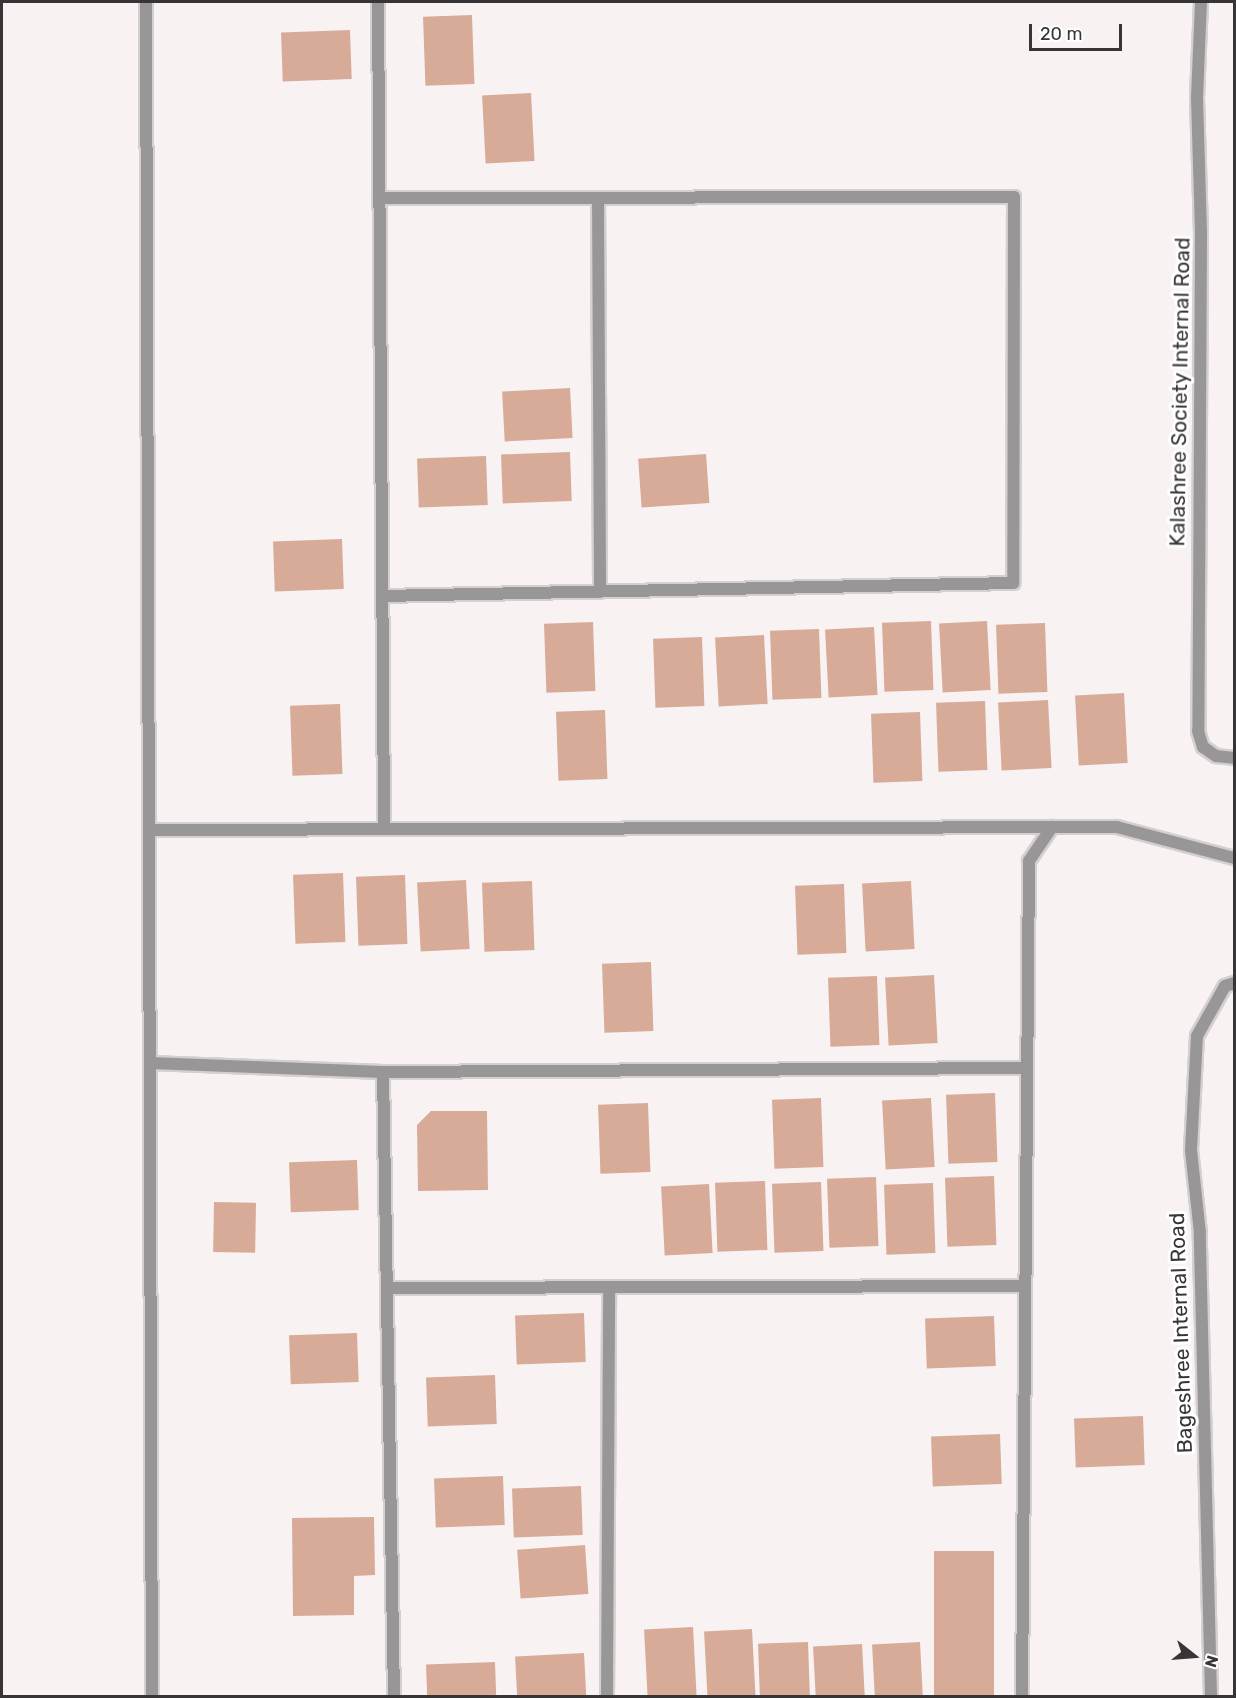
<!DOCTYPE html>
<html>
<head>
<meta charset="utf-8">
<style>
  body { margin:0 }
  #map { position:relative; width:1236px; height:1698px; overflow:hidden; background:#f8f2f2; font-family:Rubik,sans-serif }
  div>[style] { position:absolute }
  .building>* { inset:0; background:#d8ab99; transform-origin:0 0 }
  .roads { filter:drop-shadow(2px 0 #d5d0d0) drop-shadow(-2px 0 #d5d0d0) drop-shadow(0 2px #d5d0d0) drop-shadow(0 -2px #d5d0d0) }
  .service>* { height:12px; margin:-6px; padding:0 6px; transform-origin:6px; border-radius:6px; background:#999697 }
  .minor>* { height:12px; margin:-6px; padding:0 6px; transform-origin:6px; border-radius:6px; background:#999697 }
  span { translate:-50% -50%; white-space:nowrap; text-align:center; line-height:1.15; -webkit-text-stroke:6px #fff; paint-order:stroke }
  .street-label { font-size:21px; color:#373535 }
  .frame { position:absolute; inset:0; border:3px solid #373535; pointer-events:none }
  .north { position:absolute; left:1164px; top:1626px; width:60px; height:60px; -webkit-text-stroke:4px #fff; paint-order:stroke; rotate:107deg; font-size:16px; font-weight:700; line-height:24px; text-align:center; color:#373535 }
  .north::after { content:''; display:block; margin:auto; width:21px; height:27px; background:#373535; clip-path:polygon(50% 0,100% 100%,50% 72%,0 100%) }
  .scale { position:absolute; left:1029px; top:24px; width:93px; height:27px; box-sizing:border-box; border:3px solid #373535; border-top:0; padding-left:8px; font-size:18px; line-height:21px; white-space:nowrap; color:#373535; -webkit-text-stroke:4px #fff; paint-order:stroke }
</style>
</head>
<body>
<div id="map">
  <div class="building">
    <i style="left:472px;top:15px;width:69px;height:49px;rotate:88deg"></i>
    <i style="left:350px;top:30px;width:49px;height:69px;rotate:88deg"></i>
    <i style="left:531px;top:93px;width:68px;height:49px;rotate:87deg"></i>
    <i style="left:570px;top:388px;width:50px;height:68px;rotate:87deg"></i>
    <i style="left:570px;top:452px;width:49px;height:69px;rotate:88deg"></i>
    <i style="left:706px;top:454px;width:49px;height:68px;rotate:86deg"></i>
    <i style="left:486px;top:456px;width:49px;height:69px;rotate:88deg"></i>
    <i style="left:342px;top:539px;width:50px;height:69px;rotate:88deg"></i>
    <i style="left:931px;top:621px;width:69px;height:49px;rotate:88deg"></i>
    <i style="left:987px;top:621px;width:69px;height:48px;rotate:87deg"></i>
    <i style="left:593px;top:622px;width:69px;height:49px;rotate:88deg"></i>
    <i style="left:1045px;top:623px;width:69px;height:49px;rotate:88deg"></i>
    <i style="left:874px;top:627px;width:68px;height:49px;rotate:87deg"></i>
    <i style="left:819px;top:629px;width:69px;height:49px;rotate:88deg"></i>
    <i style="left:764px;top:635px;width:69px;height:49px;rotate:87deg"></i>
    <i style="left:702px;top:637px;width:69px;height:49px;rotate:88deg"></i>
    <i style="left:1124px;top:693px;width:70px;height:49px;rotate:87deg"></i>
    <i style="left:1048px;top:700px;width:68px;height:50px;rotate:87deg"></i>
    <i style="left:985px;top:701px;width:69px;height:49px;rotate:88deg"></i>
    <i style="left:340px;top:704px;width:70px;height:50px;rotate:88deg"></i>
    <i style="left:605px;top:710px;width:69px;height:49px;rotate:88deg"></i>
    <i style="left:920px;top:712px;width:69px;height:49px;rotate:88deg"></i>
    <i style="left:343px;top:873px;width:69px;height:50px;rotate:88deg"></i>
    <i style="left:405px;top:875px;width:69px;height:49px;rotate:88deg"></i>
    <i style="left:466px;top:880px;width:69px;height:49px;rotate:87deg"></i>
    <i style="left:532px;top:881px;width:69px;height:50px;rotate:88deg"></i>
    <i style="left:911px;top:881px;width:68px;height:49px;rotate:87deg"></i>
    <i style="left:844px;top:884px;width:69px;height:49px;rotate:88deg"></i>
    <i style="left:651px;top:962px;width:69px;height:49px;rotate:88deg"></i>
    <i style="left:934px;top:975px;width:68px;height:49px;rotate:87deg"></i>
    <i style="left:877px;top:976px;width:69px;height:49px;rotate:88deg"></i>
    <i style="left:995px;top:1093px;width:69px;height:49px;rotate:88deg"></i>
    <i style="left:821px;top:1098px;width:69px;height:49px;rotate:88deg"></i>
    <i style="left:931px;top:1098px;width:69px;height:49px;rotate:87deg"></i>
    <i style="left:648px;top:1103px;width:69px;height:50px;rotate:88deg"></i>
    <i style="clip-path:polygon(431px 1111px,487px 1111px,488px 1190px,418px 1191px,417px 1125px)"></i>
    <i style="left:357px;top:1160px;width:50px;height:68px;rotate:88deg"></i>
    <i style="left:994px;top:1176px;width:69px;height:49px;rotate:88deg"></i>
    <i style="left:876px;top:1177px;width:69px;height:49px;rotate:88deg"></i>
    <i style="left:765px;top:1181px;width:69px;height:50px;rotate:88deg"></i>
    <i style="left:821px;top:1182px;width:69px;height:49px;rotate:88deg"></i>
    <i style="left:933px;top:1183px;width:70px;height:49px;rotate:88deg"></i>
    <i style="left:709px;top:1184px;width:69px;height:48px;rotate:87deg"></i>
    <i style="left:214px;top:1202px;width:42px;height:50px;rotate:1deg"></i>
    <i style="left:584px;top:1313px;width:49px;height:69px;rotate:88deg"></i>
    <i style="left:994px;top:1316px;width:50px;height:69px;rotate:88deg"></i>
    <i style="left:357px;top:1333px;width:49px;height:68px;rotate:88deg"></i>
    <i style="left:495px;top:1375px;width:49px;height:69px;rotate:88deg"></i>
    <i style="left:1143px;top:1416px;width:49px;height:69px;rotate:88deg"></i>
    <i style="left:1000px;top:1434px;width:50px;height:69px;rotate:88deg"></i>
    <i style="left:503px;top:1476px;width:49px;height:69px;rotate:88deg"></i>
    <i style="left:581px;top:1486px;width:49px;height:69px;rotate:88deg"></i>
    <i style="clip-path:polygon(374px 1517px,375px 1575px,354px 1576px,354px 1615px,293px 1616px,292px 1518px)"></i>
    <i style="left:585px;top:1545px;width:49px;height:68px;rotate:86deg"></i>
    <i style="left:934px;top:1551px;width:60px;height:145px"></i>
    <i style="left:693px;top:1627px;width:69px;height:49px;rotate:87deg"></i>
    <i style="left:752px;top:1629px;width:67px;height:48px;rotate:87deg"></i>
    <i style="left:808px;top:1642px;width:54px;height:50px;rotate:88deg"></i>
    <i style="left:920px;top:1642px;width:54px;height:48px;rotate:87deg"></i>
    <i style="left:862px;top:1644px;width:52px;height:49px;rotate:87deg"></i>
    <i style="left:584px;top:1653px;width:43px;height:69px;rotate:87deg"></i>
    <i style="left:495px;top:1662px;width:34px;height:69px;rotate:88deg"></i>
  </div>
  <div class="roads">
    <div class="service">
      <i style="left:1211px;top:1696px;width:463px;rotate:-91.4deg"></i>
      <i style="left:1200px;top:1233px;width:83px;rotate:-96.2deg"></i>
      <i style="left:1191px;top:1150px;width:114px;rotate:-87deg"></i>
      <i style="left:1197px;top:1036px;width:57px;rotate:-60.8deg"></i>
      <i style="left:1225px;top:986px;width:9px;rotate:-18deg"></i>
    </div>
    <div class="minor">
      <i style="left:146px;top:2px;width:1694px;rotate:89.8deg"></i>
      <i style="left:378px;top:2px;width:827px;rotate:89.58deg"></i>
      <i style="left:1201px;top:2px;width:96px;rotate:92.4deg"></i>
      <i style="left:1197px;top:98px;width:135px;rotate:88.3deg"></i>
      <i style="left:1201px;top:233px;width:498px;rotate:90.3deg"></i>
      <i style="left:1198px;top:731px;width:17px;rotate:73deg"></i>
      <i style="left:1203px;top:747px;width:16px;rotate:35deg"></i>
      <i style="left:1216px;top:756px;width:18px;rotate:6deg"></i>
      <i style="left:380px;top:198px;width:634px;rotate:-0.09deg"></i>
      <i style="left:1014px;top:197px;width:386px;rotate:90.1deg"></i>
      <i style="left:1013px;top:583px;width:631px;rotate:178.82deg"></i>
      <i style="left:598px;top:198px;width:394px;rotate:89.7deg"></i>
      <i style="left:149px;top:830px;width:968px;rotate:-0.18deg"></i>
      <i style="left:1117px;top:827px;width:121px;rotate:14.8deg"></i>
      <i style="left:150px;top:1063px;width:233px;rotate:2.2deg"></i>
      <i style="left:387px;top:1288px;width:638px;rotate:-0.18deg"></i>
      <i style="left:394px;top:1696px;width:624px;rotate:-91.01deg"></i>
      <i style="left:383px;top:1072px;width:644px;rotate:-0.36deg"></i>
      <i style="left:607px;top:1696px;width:408px;rotate:-89.7deg"></i>
      <i style="left:1022px;top:1696px;width:835px;rotate:-89.52deg"></i>
      <i style="left:1029px;top:861px;width:41px;rotate:-55.9deg"></i>
    </div>
  </div>
  <div class="street-label">
    <span style="left:1180px;top:392px;rotate:-89deg">Kalashree Society Internal Road</span>
    <span style="left:1181px;top:1333px;rotate:-92deg">Bageshree Internal Road</span>
  </div>
  <div class="frame"></div>
  <div class="north">N</div>
  <div class="scale">20 m</div>
</div>
</body>
</html>
